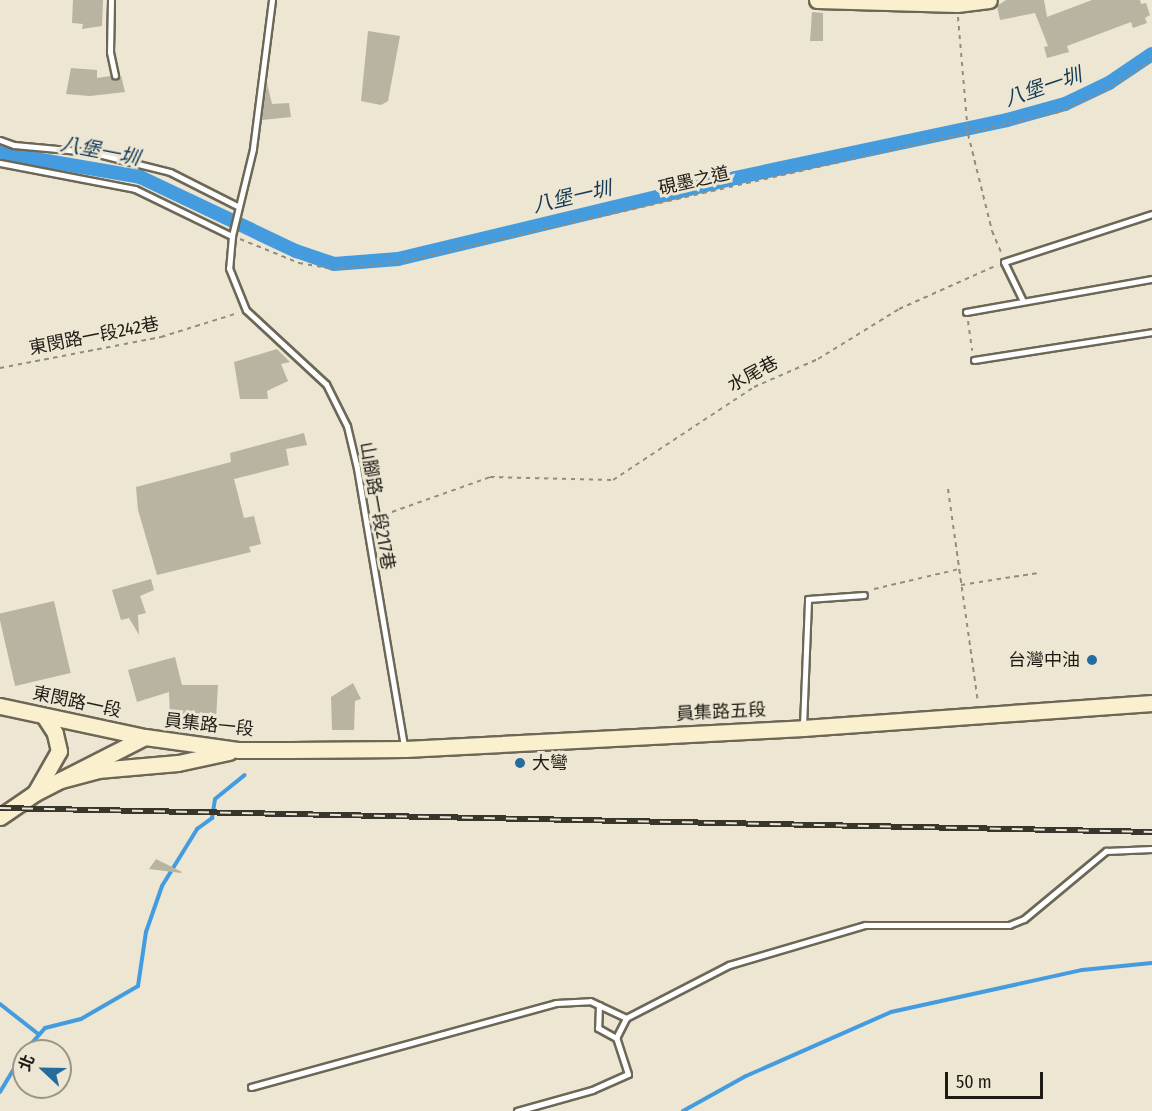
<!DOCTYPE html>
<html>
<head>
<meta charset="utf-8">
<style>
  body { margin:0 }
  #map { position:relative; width:1152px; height:1111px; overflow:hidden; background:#ece6d3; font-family:"Fira Sans Condensed","Noto Sans TC",sans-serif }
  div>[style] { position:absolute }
  .stream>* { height:4px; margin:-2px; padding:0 2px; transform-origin:2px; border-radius:2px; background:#449cdf }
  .canal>* { height:14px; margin:-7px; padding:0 7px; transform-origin:7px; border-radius:7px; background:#449cdf }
  .building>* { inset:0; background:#b9b3a1; transform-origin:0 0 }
  .path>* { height:2px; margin-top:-1px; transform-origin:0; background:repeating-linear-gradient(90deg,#918c7f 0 4.5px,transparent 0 9px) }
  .roads { filter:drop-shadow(2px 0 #6c6756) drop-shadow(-2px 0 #6c6756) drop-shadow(0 2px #6c6756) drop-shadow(0 -2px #6c6756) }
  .lane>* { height:5px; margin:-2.5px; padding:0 2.5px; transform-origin:2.5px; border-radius:2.5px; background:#fff }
  .secondary>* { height:15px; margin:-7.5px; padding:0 7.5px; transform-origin:7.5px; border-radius:7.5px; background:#faf0ce }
  .rail>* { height:6px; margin-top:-3px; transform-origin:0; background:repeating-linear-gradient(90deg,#ece6d3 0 11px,#38352d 0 22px); box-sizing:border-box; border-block:2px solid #38352d }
  .dots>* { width:16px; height:16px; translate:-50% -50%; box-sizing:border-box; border:3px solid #ece6d3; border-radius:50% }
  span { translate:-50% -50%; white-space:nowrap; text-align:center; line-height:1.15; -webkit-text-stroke:6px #ece6d3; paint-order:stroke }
  .street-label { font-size:18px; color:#1d1b14 }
  .poi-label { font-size:18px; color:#1d1b14 }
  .right { translate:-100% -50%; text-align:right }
  .left { translate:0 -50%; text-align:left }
  .water-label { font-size:20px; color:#143954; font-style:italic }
  .north { position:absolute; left:12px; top:1039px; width:60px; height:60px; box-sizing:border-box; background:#ece6d3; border:2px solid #999587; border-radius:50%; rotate:292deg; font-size:16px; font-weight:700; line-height:24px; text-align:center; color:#1d1b14 }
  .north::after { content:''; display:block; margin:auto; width:21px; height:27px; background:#246ca0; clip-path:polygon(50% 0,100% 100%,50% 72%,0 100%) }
  .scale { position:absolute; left:945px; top:1072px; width:98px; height:27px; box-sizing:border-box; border:3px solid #1d1b14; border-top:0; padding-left:8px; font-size:18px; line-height:21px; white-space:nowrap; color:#1d1b14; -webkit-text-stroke:4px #ece6d3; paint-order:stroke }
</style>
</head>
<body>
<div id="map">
  <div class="stream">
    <i style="left:0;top:1004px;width:47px;rotate:38.1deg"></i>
    <i style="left:25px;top:1051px;width:30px;rotate:-49deg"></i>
    <i style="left:45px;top:1028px;width:37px;rotate:-14deg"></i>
    <i style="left:81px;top:1019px;width:66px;rotate:-30.1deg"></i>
    <i style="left:138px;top:986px;width:55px;rotate:-81.6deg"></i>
    <i style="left:146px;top:932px;width:49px;rotate:-70.8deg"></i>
    <i style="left:162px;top:886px;width:67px;rotate:-58.4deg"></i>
    <i style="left:197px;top:829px;width:19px;rotate:-36deg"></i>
    <i style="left:212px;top:818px;width:19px;rotate:-81deg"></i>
    <i style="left:215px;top:799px;width:38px;rotate:-39deg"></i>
    <i style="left:0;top:1092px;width:47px;rotate:-59deg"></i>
    <i style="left:683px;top:1111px;width:72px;rotate:-29.1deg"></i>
    <i style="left:746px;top:1076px;width:158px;rotate:-23.8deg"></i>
    <i style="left:891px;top:1012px;width:196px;rotate:-12.4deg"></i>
    <i style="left:1082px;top:970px;width:70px;rotate:-5.7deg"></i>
  </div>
  <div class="canal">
    <i style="left:0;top:153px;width:142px;rotate:9.7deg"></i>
    <i style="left:140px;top:177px;width:173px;rotate:25.4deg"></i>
    <i style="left:296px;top:251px;width:40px;rotate:18.9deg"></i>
    <i style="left:334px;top:264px;width:64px;rotate:-4.5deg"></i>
    <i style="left:398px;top:259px;width:347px;rotate:-13.5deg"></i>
    <i style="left:735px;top:178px;width:278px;rotate:-12deg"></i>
    <i style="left:1007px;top:120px;width:60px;rotate:-15.4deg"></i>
    <i style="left:1065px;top:104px;width:49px;rotate:-25.5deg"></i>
    <i style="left:1109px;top:83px;width:52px;rotate:-34deg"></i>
  </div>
  <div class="building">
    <i style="clip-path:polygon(73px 0,103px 0,102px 26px,82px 29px,83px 24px,72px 23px)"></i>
    <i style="clip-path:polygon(1044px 0,1047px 17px,1092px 0,1140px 0,1141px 4px,1146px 3px,1150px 15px,1145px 18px,1147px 23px,1133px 28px,1131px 22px,1067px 46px,1069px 52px,1047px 58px,1044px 47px,1048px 46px,1035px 13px,1000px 20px,997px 6px,1006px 0)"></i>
    <i style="clip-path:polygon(812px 12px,823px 13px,823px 41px,810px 41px)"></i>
    <i style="clip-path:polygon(368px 31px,400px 36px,388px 101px,381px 105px,361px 101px)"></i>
    <i style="clip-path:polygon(71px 68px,97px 70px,97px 78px,110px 76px,115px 80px,121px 75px,125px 92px,90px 96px,66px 94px)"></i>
    <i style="clip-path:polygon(267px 83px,272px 104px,289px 103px,291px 117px,262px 120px)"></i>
    <i style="clip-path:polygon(277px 349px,290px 362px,281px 364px,288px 381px,267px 391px,268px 399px,240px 399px,234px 362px)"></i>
    <i style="clip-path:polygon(304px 433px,307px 445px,286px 449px,289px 465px,234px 479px,244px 518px,254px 516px,261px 544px,249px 547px,251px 552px,157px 575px,138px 510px,136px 487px,231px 462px,230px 453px)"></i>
    <i style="clip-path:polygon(151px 579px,154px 590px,140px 596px,146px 613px,138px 615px,139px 635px,129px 618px,121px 620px,112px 590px)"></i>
    <i style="left:54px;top:601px;width:74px;height:57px;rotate:77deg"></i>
    <i style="clip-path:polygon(175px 657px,182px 685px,218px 685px,216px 719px,193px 718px,193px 714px,170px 715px,169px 692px,137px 702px,128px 670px)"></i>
    <i style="clip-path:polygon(353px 683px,361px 699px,355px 701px,354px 730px,332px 730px,331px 697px)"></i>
    <i style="clip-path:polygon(156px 859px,182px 872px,181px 873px,149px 869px)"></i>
  </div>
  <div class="path">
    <i style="left:958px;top:17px;width:117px;rotate:85.1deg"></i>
    <i style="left:968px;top:134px;width:100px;rotate:76.1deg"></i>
    <i style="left:992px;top:231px;width:26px;rotate:67deg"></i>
    <i style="left:240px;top:239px;width:64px;rotate:22.1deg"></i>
    <i style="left:299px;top:263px;width:35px;rotate:10deg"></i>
    <i style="left:333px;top:269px;width:71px;rotate:-6.4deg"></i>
    <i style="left:404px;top:261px;width:669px;rotate:-12.79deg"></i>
    <i style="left:1056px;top:113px;width:54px;rotate:-24.2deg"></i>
    <i style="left:1105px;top:91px;width:56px;rotate:-33.4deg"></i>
    <i style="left:968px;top:321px;width:30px;rotate:82deg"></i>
    <i style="left:0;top:368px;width:164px;rotate:-10.9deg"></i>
    <i style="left:161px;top:337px;width:81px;rotate:-17.3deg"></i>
    <i style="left:948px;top:489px;width:216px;rotate:82deg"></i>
    <i style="left:375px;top:518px;width:122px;rotate:-19.6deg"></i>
    <i style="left:490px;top:477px;width:123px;rotate:1.4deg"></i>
    <i style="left:613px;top:480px;width:169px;rotate:-33.4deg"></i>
    <i style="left:754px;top:387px;width:70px;rotate:-23.6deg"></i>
    <i style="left:818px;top:359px;width:95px;rotate:-31.7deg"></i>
    <i style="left:899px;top:309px;width:105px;rotate:-24.1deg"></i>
    <i style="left:961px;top:585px;width:78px;rotate:-8.9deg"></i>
    <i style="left:874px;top:589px;width:87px;rotate:-13.2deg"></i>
  </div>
  <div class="roads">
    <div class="lane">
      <i style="left:111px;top:0;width:52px;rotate:91.1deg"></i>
      <i style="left:110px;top:52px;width:24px;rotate:78deg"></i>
      <i style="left:272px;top:0;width:150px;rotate:97.3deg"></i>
      <i style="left:253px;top:149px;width:89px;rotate:103.6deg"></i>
      <i style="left:232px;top:236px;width:32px;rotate:95deg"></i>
      <i style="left:229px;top:268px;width:45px;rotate:68deg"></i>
      <i style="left:246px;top:310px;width:109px;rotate:42.8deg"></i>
      <i style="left:326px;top:384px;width:47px;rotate:63.4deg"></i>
      <i style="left:347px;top:426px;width:43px;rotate:76.6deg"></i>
      <i style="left:357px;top:468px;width:283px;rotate:80.4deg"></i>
      <i style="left:0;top:140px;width:15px;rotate:20deg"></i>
      <i style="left:14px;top:145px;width:76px;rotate:5.3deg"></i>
      <i style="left:90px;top:152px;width:82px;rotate:14deg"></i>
      <i style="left:170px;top:172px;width:77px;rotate:26.9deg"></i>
      <i style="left:0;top:163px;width:137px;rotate:10.9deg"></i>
      <i style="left:135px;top:189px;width:108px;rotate:25.9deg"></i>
      <i style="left:1022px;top:299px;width:41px;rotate:-115.9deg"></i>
      <i style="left:1004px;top:262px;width:156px;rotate:-18deg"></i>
      <i style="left:966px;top:312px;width:189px;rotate:-10.1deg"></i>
      <i style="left:974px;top:360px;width:180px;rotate:-8.9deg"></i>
      <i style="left:803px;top:726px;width:127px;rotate:-87.7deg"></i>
      <i style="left:808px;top:599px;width:56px;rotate:-4.1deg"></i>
      <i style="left:599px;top:1005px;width:23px;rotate:92deg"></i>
      <i style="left:598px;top:1028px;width:21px;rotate:29deg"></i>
      <i style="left:251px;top:1087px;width:316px;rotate:-15.4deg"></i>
      <i style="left:556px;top:1003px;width:34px;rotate:-3deg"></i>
      <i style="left:590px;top:1001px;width:40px;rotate:25deg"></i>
      <i style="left:517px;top:1111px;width:78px;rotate:-15.6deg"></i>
      <i style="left:592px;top:1090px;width:39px;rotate:-24deg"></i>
      <i style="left:628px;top:1074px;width:38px;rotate:-108deg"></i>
      <i style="left:616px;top:1038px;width:22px;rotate:-63deg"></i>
      <i style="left:626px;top:1018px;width:116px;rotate:-27.2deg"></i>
      <i style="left:729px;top:965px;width:142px;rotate:-16.4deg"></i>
      <i style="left:865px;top:925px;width:144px"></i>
      <i style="left:1009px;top:925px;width:16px;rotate:-22deg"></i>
      <i style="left:1024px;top:919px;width:107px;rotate:-39.7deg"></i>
      <i style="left:1106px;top:851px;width:46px;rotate:-2.5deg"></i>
    </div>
    <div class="secondary">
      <i style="left:817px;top:0;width:140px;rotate:1.6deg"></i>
      <i style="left:957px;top:4px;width:32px;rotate:-7deg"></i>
      <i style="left:0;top:706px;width:148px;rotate:12.1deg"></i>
      <i style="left:145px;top:737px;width:95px;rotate:7.9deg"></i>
      <i style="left:239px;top:750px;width:52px"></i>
      <i style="left:291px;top:750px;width:114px;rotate:-0.5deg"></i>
      <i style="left:405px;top:749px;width:399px;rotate:-3deg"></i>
      <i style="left:803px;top:728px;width:350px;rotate:-4.1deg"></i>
      <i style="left:61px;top:780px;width:38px;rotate:-15deg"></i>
      <i style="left:98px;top:770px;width:80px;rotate:-5deg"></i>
      <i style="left:178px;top:763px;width:52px;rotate:-12.2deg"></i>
      <i style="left:35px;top:793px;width:48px;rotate:-60.3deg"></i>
      <i style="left:59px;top:751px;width:18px;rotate:-103deg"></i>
      <i style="left:55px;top:733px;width:20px;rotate:-123deg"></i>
      <i style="left:0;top:817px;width:42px;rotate:-34.4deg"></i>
      <i style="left:35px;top:793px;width:123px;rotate:-27deg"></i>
    </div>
  </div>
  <div class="rail">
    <i style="left:0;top:808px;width:1152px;rotate:1.19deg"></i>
  </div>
  <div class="dots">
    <i style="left:1092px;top:660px;background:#246ca0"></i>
    <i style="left:520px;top:763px;background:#246ca0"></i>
  </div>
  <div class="street-label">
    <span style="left:694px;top:181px;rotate:-13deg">硯墨之道</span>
    <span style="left:94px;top:336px;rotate:-11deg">東閔路一段242巷</span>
    <span style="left:753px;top:374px;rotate:-28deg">水尾巷</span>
    <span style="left:377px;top:506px;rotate:80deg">山腳路一段217巷</span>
    <span style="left:77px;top:702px;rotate:12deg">東閔路一段</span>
    <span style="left:721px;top:712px;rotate:-3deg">員集路五段</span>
    <span style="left:209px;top:725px;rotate:6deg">員集路一段</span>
  </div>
  <div class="poi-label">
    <span class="right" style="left:1080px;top:660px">台灣中油</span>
    <span class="left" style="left:532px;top:763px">大彎</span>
  </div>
  <div class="water-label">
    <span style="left:1043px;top:87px;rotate:-19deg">八堡一圳</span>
    <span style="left:100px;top:151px;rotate:11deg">八堡一圳</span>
    <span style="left:572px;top:197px;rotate:-13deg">八堡一圳</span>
  </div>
  <div class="north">北</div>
  <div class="scale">50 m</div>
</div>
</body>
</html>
